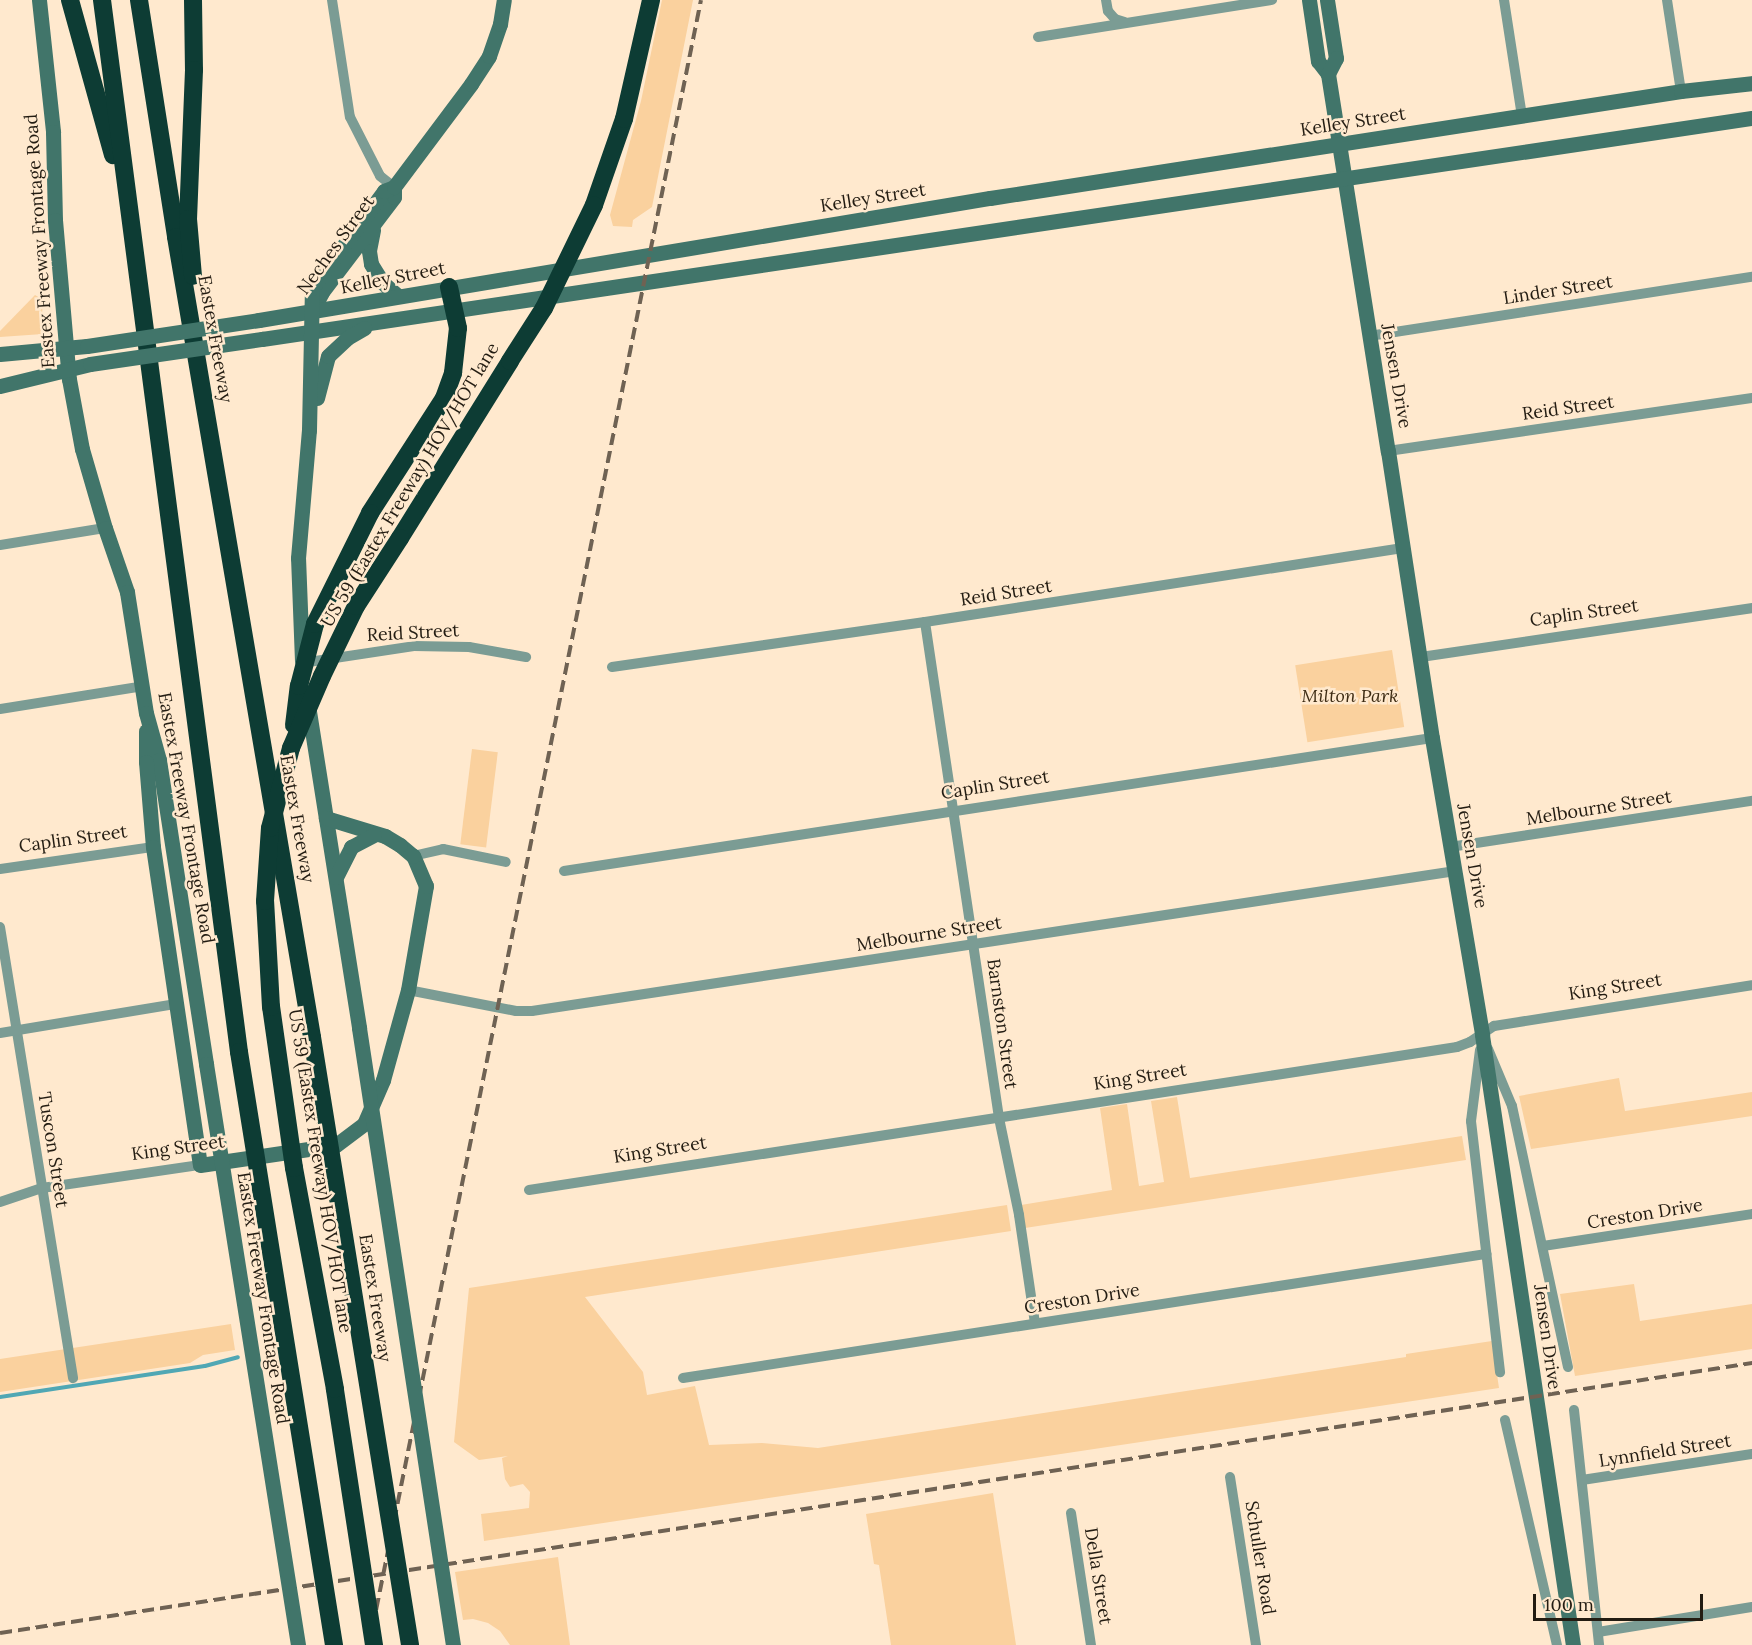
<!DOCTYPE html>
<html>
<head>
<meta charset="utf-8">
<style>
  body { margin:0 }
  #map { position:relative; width:1752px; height:1645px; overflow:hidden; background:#ffe9ce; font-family:Lora,serif }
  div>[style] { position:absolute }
  .green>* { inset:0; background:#fad19e; transform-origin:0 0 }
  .stream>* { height:4px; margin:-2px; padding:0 2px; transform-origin:2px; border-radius:2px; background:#50a7b4 }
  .street>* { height:10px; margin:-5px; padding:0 5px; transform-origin:5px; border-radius:5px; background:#7b9c94 }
  .secondary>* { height:15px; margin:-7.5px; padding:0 7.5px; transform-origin:7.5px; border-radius:7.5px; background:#41756a }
  .highway>* { height:18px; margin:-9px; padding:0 9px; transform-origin:9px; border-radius:9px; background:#0d3c34 }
  .rail>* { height:4px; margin-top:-2px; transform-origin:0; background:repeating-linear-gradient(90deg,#6f6253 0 12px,transparent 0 18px) }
  .secondary-bridge>* { height:15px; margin:-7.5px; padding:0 7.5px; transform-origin:7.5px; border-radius:7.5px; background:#41756a }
  .highway-bridge>* { height:18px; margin:-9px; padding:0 9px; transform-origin:9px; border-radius:9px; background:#0d3c34 }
  span { translate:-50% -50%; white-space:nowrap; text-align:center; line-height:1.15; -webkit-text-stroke:5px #ffe9ce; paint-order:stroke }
  .street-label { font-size:18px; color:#231c12 }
  .park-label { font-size:18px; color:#3d2b13; font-style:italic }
  .scale { position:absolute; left:1533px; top:1594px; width:170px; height:27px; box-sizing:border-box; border:3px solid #231c12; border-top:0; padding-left:8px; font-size:18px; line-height:21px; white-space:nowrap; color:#231c12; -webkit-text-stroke:4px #ffe9ce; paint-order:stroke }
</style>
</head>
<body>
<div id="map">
  <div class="green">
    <i style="clip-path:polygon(662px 0,693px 0,652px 207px,633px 220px,632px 227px,613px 226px,610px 215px,641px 101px)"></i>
    <i style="clip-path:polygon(35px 295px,42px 299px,43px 334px,0 337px,0 331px)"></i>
    <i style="left:1392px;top:650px;width:78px;height:98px;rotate:81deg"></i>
    <i style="left:472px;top:749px;width:26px;height:96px;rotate:7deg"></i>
    <i style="clip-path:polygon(1619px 1078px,1625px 1111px,1752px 1092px,1752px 1116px,1531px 1149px,1519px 1096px)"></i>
    <i style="clip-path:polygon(1177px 1097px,1190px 1178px,1462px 1136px,1466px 1160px,1025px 1228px,1021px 1205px,1112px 1190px,1100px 1108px,1127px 1104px,1139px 1186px,1164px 1182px,1151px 1101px)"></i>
    <i style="clip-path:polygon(1007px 1205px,1011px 1231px,585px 1297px,643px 1372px,647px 1395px,695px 1386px,709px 1445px,762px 1443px,818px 1448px,1406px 1357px,1406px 1354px,1492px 1341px,1499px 1388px,484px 1541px,481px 1514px,529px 1508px,530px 1492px,523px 1484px,510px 1487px,505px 1479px,502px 1458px,508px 1456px,479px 1460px,454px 1442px,469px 1288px)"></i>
    <i style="clip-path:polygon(1634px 1284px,1640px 1321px,1752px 1304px,1752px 1349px,1575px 1376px,1560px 1294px)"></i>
    <i style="clip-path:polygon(231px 1324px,235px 1350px,203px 1355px,190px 1363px,0 1392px,0 1359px)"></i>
    <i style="clip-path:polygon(993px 1493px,1016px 1645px,891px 1645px,879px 1565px,874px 1564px,866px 1514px)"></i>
    <i style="clip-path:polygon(558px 1557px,570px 1645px,510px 1645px,500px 1631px,488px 1623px,473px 1619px,463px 1620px,455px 1572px)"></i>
  </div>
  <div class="stream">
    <i style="left:0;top:1397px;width:207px;rotate:-8.6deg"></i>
    <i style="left:205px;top:1366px;width:34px;rotate:-15deg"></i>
  </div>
  <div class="street">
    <i style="left:332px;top:0;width:118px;rotate:81.3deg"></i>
    <i style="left:350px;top:117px;width:66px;rotate:63deg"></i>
    <i style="left:380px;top:176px;width:18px;rotate:38deg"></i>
    <i style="left:1106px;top:0;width:11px;rotate:80deg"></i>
    <i style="left:1108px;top:11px;width:11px;rotate:49deg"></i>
    <i style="left:1115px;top:19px;width:10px;rotate:17deg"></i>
    <i style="left:1504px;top:0;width:117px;rotate:81.2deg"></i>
    <i style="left:1667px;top:0;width:92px;rotate:81.3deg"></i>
    <i style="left:1038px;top:37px;width:237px;rotate:-9deg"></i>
    <i style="left:1369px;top:336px;width:388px;rotate:-8.8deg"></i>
    <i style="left:1388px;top:451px;width:368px;rotate:-8.3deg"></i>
    <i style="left:0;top:545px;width:106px;rotate:-9.2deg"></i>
    <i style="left:925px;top:622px;width:501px;rotate:81.51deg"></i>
    <i style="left:999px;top:1118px;width:99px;rotate:78.3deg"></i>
    <i style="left:1019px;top:1215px;width:109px;rotate:81.6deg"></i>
    <i style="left:1421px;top:657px;width:335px;rotate:-8.4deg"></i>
    <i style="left:302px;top:663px;width:113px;rotate:-8.6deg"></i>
    <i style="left:414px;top:646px;width:55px;rotate:1deg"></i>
    <i style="left:469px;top:647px;width:58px;rotate:10deg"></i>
    <i style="left:612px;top:667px;width:316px;rotate:-8.2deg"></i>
    <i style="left:925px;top:622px;width:485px;rotate:-8.8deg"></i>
    <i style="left:0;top:709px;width:145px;rotate:-9.1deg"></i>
    <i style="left:1450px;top:847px;width:305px;rotate:-8.7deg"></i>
    <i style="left:413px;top:856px;width:31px;rotate:-13deg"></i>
    <i style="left:443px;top:849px;width:64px;rotate:11.7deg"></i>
    <i style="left:0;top:869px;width:155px;rotate:-8.2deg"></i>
    <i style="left:564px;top:871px;width:878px;rotate:-8.71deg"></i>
    <i style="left:0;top:927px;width:457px;rotate:80.8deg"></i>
    <i style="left:408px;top:990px;width:110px;rotate:11deg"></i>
    <i style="left:516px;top:1011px;width:16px"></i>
    <i style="left:532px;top:1011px;width:934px;rotate:-8.62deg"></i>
    <i style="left:0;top:1033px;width:177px;rotate:-9.4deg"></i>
    <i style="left:1488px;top:1049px;width:62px;rotate:67.2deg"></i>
    <i style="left:1512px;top:1106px;width:267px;rotate:77.9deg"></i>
    <i style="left:1480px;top:1050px;width:72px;rotate:97.2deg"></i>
    <i style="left:1471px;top:1121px;width:253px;rotate:83.4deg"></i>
    <i style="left:529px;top:1190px;width:939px;rotate:-8.76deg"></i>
    <i style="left:1457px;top:1047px;width:14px;rotate:-21deg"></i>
    <i style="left:1470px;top:1042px;width:29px;rotate:-34deg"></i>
    <i style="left:1494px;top:1026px;width:261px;rotate:-9deg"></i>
    <i style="left:0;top:1202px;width:44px;rotate:-18.4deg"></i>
    <i style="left:42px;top:1188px;width:160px;rotate:-8.3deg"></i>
    <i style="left:1543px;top:1246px;width:211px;rotate:-8.7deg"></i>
    <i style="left:683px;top:1378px;width:813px;rotate:-8.78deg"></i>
    <i style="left:1574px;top:1410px;width:236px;rotate:83.9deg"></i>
    <i style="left:1505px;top:1420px;width:231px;rotate:77deg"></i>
    <i style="left:1230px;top:1477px;width:170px;rotate:81.2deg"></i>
    <i style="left:1582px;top:1480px;width:172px;rotate:-8.7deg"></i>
    <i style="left:1071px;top:1513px;width:134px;rotate:81.4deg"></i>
    <i style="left:1598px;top:1632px;width:156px;rotate:-9.2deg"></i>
  </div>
  <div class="secondary">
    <i style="left:39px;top:0;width:133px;rotate:83.9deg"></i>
    <i style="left:53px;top:132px;width:88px;rotate:88.7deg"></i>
    <i style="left:55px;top:220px;width:160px;rotate:85deg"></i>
    <i style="left:69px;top:379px;width:71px;rotate:79.5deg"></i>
    <i style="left:82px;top:449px;width:82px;rotate:73.8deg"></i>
    <i style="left:105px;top:528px;width:68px;rotate:71deg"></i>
    <i style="left:127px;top:592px;width:122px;rotate:81.1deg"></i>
    <i style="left:146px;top:713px;width:49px;rotate:74.5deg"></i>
    <i style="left:159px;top:760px;width:308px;rotate:81.2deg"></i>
    <i style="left:1309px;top:0;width:62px;rotate:81.6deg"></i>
    <i style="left:1318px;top:61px;width:16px;rotate:52deg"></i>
    <i style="left:1328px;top:74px;width:382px;rotate:81deg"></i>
    <i style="left:1388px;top:451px;width:290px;rotate:81.3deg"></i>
    <i style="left:1432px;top:738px;width:301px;rotate:80.4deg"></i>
    <i style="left:1482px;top:1035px;width:617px;rotate:81.52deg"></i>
    <i style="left:1327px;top:0;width:59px;rotate:81.2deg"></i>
    <i style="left:1336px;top:58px;width:18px;rotate:117deg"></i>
    <i style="left:373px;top:230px;width:21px;rotate:101deg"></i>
    <i style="left:369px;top:251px;width:13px;rotate:81deg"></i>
    <i style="left:371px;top:264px;width:22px;rotate:58deg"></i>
    <i style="left:383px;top:283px;width:20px;rotate:41deg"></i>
    <i style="left:312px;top:311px;width:21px;rotate:-62deg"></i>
    <i style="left:322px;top:292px;width:119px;rotate:-52.8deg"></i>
    <i style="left:394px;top:197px;width:10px;rotate:-90deg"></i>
    <i style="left:259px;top:320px;width:741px;rotate:-9.48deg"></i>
    <i style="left:990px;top:198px;width:699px;rotate:-8.8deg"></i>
    <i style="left:1681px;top:91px;width:71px;rotate:-6.4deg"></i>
    <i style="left:262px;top:339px;width:1506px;rotate:-8.44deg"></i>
    <i style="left:0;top:354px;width:87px;rotate:-5.3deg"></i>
    <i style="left:0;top:386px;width:93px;rotate:-13.7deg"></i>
    <i style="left:317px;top:398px;width:43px;rotate:-75.3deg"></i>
    <i style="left:328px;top:356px;width:26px;rotate:-43deg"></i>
    <i style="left:347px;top:338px;width:20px;rotate:-30deg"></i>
    <i style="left:302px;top:661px;width:103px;rotate:-92.2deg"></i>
    <i style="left:298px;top:558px;width:128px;rotate:-85.1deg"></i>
    <i style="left:309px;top:430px;width:142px;rotate:-88.8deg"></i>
    <i style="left:312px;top:288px;width:121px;rotate:-53.4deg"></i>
    <i style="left:384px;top:191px;width:11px;rotate:-22deg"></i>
    <i style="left:394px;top:187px;width:129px;rotate:-53.2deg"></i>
    <i style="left:471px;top:84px;width:33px;rotate:-57deg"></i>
    <i style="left:489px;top:56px;width:34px;rotate:-71deg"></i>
    <i style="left:500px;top:24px;width:24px;rotate:-81deg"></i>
    <i style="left:308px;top:705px;width:327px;rotate:81deg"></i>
    <i style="left:146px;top:731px;width:31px;rotate:90deg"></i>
    <i style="left:146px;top:762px;width:85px;rotate:85.3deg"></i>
    <i style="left:153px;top:847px;width:321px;rotate:81.6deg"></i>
    <i style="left:200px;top:1165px;width:137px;rotate:-8.4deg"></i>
    <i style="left:336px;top:1145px;width:35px;rotate:-37deg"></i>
    <i style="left:364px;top:1124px;width:48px;rotate:-66.6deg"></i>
    <i style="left:383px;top:1080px;width:93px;rotate:-74.5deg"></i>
    <i style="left:408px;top:990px;width:106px;rotate:-80.2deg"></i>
    <i style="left:426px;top:886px;width:33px;rotate:-113deg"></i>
    <i style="left:413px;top:856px;width:17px;rotate:-140deg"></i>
    <i style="left:400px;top:845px;width:17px;rotate:-149deg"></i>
    <i style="left:385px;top:836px;width:62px;rotate:-163deg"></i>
    <i style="left:336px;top:877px;width:34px;rotate:-63deg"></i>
    <i style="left:351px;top:847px;width:26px;rotate:-28deg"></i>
  </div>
  <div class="highway">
    <i style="left:70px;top:0;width:161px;rotate:74.5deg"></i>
    <i style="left:102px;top:0;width:1061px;rotate:82.58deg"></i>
    <i style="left:139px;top:0;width:240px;rotate:81.1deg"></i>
    <i style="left:176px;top:237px;width:811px;rotate:80.35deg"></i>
    <i style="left:193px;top:0;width:70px;rotate:89.2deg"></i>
    <i style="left:194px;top:70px;width:149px;rotate:92.3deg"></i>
    <i style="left:188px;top:219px;width:57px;rotate:85deg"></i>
    <i style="left:594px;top:205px;width:91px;rotate:-70.8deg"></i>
    <i style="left:624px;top:119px;width:122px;rotate:-77.2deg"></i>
    <i style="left:370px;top:513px;width:137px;rotate:-57.2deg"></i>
    <i style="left:444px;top:398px;width:27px;rotate:-70deg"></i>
    <i style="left:453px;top:373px;width:45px;rotate:-83.7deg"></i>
    <i style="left:458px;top:328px;width:42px;rotate:-102.4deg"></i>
    <i style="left:400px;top:538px;width:208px;rotate:-58.1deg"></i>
  </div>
  <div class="rail">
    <i style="left:0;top:1633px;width:1773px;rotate:-8.76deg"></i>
    <i style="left:369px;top:1645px;width:1678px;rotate:-78.59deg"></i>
  </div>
  <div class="secondary-bridge">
    <i style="left:87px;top:346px;width:174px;rotate:-8.6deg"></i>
    <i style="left:90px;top:364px;width:174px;rotate:-8.3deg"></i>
    <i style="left:359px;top:1028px;width:624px;rotate:81.34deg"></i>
    <i style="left:206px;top:1064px;width:588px;rotate:81deg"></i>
  </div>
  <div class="highway-bridge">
    <i style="left:510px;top:361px;width:63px;rotate:-57.3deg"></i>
    <i style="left:544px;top:308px;width:114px;rotate:-64.1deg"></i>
    <i style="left:294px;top:725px;width:39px;rotate:-83deg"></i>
    <i style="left:299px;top:686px;width:64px;rotate:-75.5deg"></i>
    <i style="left:315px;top:624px;width:124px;rotate:-63.6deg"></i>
    <i style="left:312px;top:1037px;width:616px;rotate:80.84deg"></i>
    <i style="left:239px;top:1052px;width:601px;rotate:80.9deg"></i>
    <i style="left:374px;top:1645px;width:259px;rotate:-98.7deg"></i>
    <i style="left:335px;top:1389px;width:225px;rotate:-100.5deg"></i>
    <i style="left:294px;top:1168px;width:163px;rotate:-98.1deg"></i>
    <i style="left:271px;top:1007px;width:106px;rotate:-93.2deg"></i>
    <i style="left:265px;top:901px;width:73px;rotate:-86.1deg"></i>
    <i style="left:270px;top:828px;width:83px;rotate:-75.3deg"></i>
    <i style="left:291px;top:748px;width:78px;rotate:-66.7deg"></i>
    <i style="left:322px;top:676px;width:78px;rotate:-64.1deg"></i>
    <i style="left:356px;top:606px;width:81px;rotate:-57.1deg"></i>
  </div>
  <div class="street-label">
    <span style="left:1353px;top:122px;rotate:-9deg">Kelley Street</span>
    <span style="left:873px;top:198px;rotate:-9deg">Kelley Street</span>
    <span style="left:40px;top:241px;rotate:-94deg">Eastex Freeway Frontage Road</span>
    <span style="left:336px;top:245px;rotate:-54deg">Neches Street</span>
    <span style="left:393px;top:278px;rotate:-11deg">Kelley Street</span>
    <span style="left:1558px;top:290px;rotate:-9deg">Linder Street</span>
    <span style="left:215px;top:339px;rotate:80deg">Eastex Freeway</span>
    <span style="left:1396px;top:376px;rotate:80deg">Jensen Drive</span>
    <span style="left:1568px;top:408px;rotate:-8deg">Reid Street</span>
    <span style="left:410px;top:485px;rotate:-59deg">US 59 (Eastex Freeway) HOV/HOT lane</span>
    <span style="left:1006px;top:593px;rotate:-9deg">Reid Street</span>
    <span style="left:1584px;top:613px;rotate:-8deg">Caplin Street</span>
    <span style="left:413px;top:633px;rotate:-3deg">Reid Street</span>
    <span style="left:995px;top:785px;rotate:-9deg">Caplin Street</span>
    <span style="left:1599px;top:808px;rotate:-9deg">Melbourne Street</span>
    <span style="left:186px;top:818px;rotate:80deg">Eastex Freeway Frontage Road</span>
    <span style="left:297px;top:819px;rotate:80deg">Eastex Freeway</span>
    <span style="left:73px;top:839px;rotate:-8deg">Caplin Street</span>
    <span style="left:1472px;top:856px;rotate:80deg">Jensen Drive</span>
    <span style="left:929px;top:934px;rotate:-9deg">Melbourne Street</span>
    <span style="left:1615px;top:987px;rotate:-9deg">King Street</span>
    <span style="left:1002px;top:1024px;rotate:82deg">Barnston Street</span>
    <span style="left:1140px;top:1077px;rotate:-9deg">King Street</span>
    <span style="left:178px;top:1148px;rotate:-8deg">King Street</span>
    <span style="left:53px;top:1150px;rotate:81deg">Tuscon Street</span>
    <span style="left:660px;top:1150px;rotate:-9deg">King Street</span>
    <span style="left:320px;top:1171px;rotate:81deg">US 59 (Eastex Freeway) HOV/HOT lane</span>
    <span style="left:1645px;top:1214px;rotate:-9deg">Creston Drive</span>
    <span style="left:263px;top:1298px;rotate:81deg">Eastex Freeway Frontage Road</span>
    <span style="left:375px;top:1298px;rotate:81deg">Eastex Freeway</span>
    <span style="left:1082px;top:1299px;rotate:-9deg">Creston Drive</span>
    <span style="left:1547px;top:1337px;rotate:82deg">Jensen Drive</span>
    <span style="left:1665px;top:1451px;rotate:-9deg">Lynnfield Street</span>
    <span style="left:1260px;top:1558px;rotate:81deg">Schuller Road</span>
    <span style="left:1098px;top:1576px;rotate:81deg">Della Street</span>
  </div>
  <div class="park-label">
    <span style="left:1350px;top:696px">Milton Park</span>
  </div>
  <div class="scale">100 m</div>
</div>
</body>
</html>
